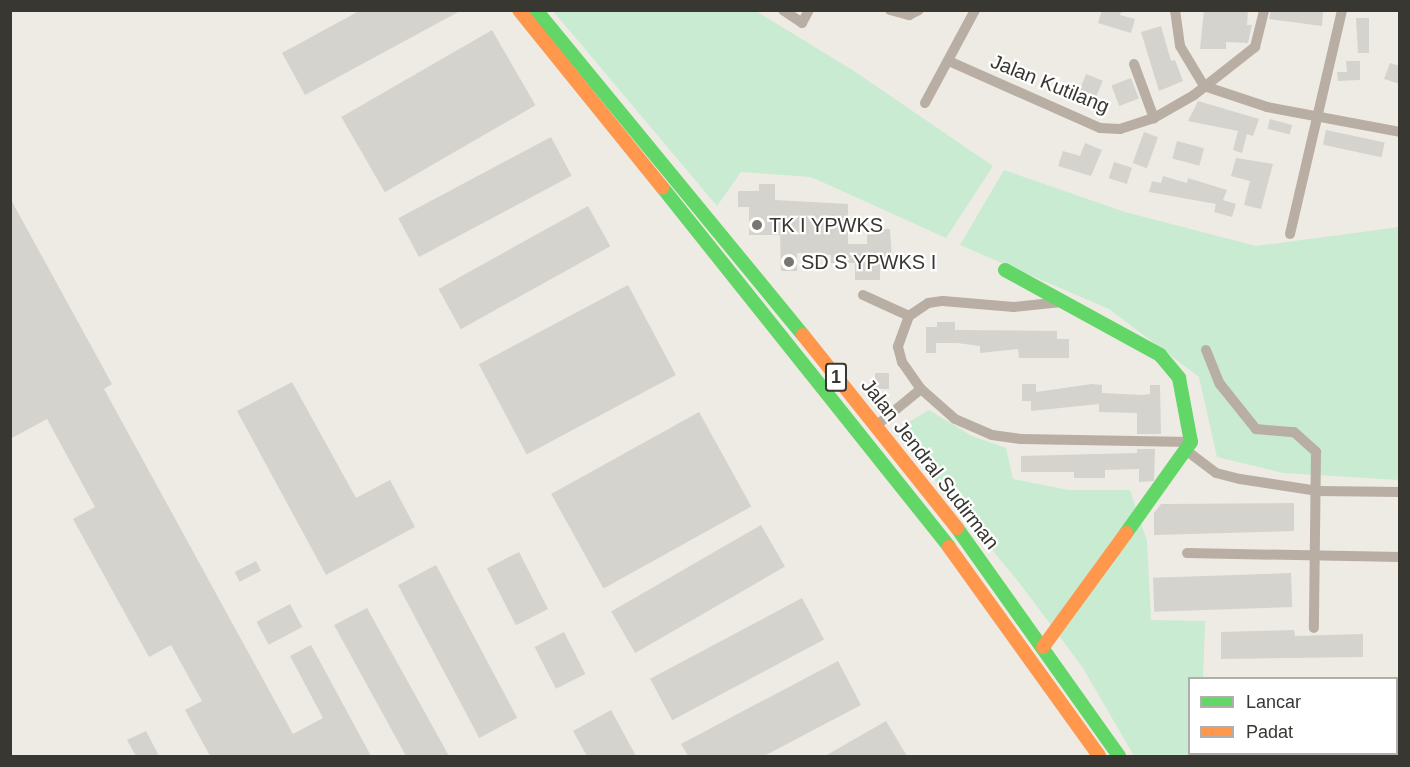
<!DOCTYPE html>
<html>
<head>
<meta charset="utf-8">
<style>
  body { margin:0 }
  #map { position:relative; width:1410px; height:767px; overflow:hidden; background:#eeebe4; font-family:Helvetica,sans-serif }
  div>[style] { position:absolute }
  .green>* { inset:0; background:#c9ebd2 }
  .building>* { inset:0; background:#d5d3ce; transform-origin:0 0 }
  .street>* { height:10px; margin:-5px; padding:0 5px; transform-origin:5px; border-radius:5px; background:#b9aea3 }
  .fast>* { height:14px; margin:-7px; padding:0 7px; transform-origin:7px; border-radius:7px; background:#63d668 }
  .slow>* { height:14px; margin:-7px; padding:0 7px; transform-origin:7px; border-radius:7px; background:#ff974d }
  .dots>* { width:16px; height:16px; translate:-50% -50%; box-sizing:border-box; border:3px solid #fff; border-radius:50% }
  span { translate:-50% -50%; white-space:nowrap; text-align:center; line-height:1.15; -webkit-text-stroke:4.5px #fff; paint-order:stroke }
  .shield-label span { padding:2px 4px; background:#fff; border:2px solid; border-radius:4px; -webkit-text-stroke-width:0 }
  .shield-label { font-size:18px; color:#393732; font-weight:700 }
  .street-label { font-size:20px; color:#393732 }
  .poi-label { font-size:20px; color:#393732 }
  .left { translate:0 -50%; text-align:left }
  .frame { position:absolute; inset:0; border:12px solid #393732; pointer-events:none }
  .legend { position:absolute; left:1188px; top:677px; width:210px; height:78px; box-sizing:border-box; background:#fff; border:2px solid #b0afad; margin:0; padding:8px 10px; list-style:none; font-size:18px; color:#393732 }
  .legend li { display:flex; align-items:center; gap:12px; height:30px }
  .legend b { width:30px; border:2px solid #b0afad }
</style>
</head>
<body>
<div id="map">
  <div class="green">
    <i style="clip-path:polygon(553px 11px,756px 11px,854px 71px,993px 166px,946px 238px,811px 177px,741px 172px,717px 206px)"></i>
    <i style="clip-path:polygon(1004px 170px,1125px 212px,1256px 246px,1399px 227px,1399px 480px,1283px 473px,1217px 457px,1199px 377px,1109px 309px,960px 245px)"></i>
    <i style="clip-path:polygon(929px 410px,972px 436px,1006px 448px,1013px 479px,1068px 490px,1130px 490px,1147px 541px,1151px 620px,1205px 621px,1203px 678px,1190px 678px,1190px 754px,1247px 756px,1134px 756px,1083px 668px,1021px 585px,894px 431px)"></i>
  </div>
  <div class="building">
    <i style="clip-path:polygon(361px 10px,462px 10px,305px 95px,282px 53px)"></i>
    <i style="clip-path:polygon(1102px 10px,1122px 10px,1120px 15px,1135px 19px,1131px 33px,1098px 23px)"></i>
    <i style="clip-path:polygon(1204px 10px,1248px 10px,1247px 25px,1252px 25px,1248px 43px,1226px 42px,1226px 49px,1200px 49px)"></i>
    <i style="clip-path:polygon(1271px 10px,1323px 10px,1322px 26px,1269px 19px)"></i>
    <i style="clip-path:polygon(1356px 18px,1369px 18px,1369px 53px,1358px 53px)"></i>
    <i style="clip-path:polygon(1161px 26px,1171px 61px,1175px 60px,1183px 81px,1159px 91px,1141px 32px)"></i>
    <i style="left:492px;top:30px;width:87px;height:174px;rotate:60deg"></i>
    <i style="clip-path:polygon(1346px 61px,1360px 61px,1360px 80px,1338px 81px,1337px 72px,1347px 72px)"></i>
    <i style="clip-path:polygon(1390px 63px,1400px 66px,1400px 84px,1384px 79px)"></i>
    <i style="left:1086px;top:74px;width:18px;height:23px;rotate:22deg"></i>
    <i style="left:1131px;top:78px;width:22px;height:21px;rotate:69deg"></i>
    <i style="clip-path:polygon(1198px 101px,1259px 119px,1253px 136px,1247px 134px,1242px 153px,1233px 150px,1238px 131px,1188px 121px)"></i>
    <i style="left:1270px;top:119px;width:23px;height:10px;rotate:15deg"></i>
    <i style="left:1326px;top:130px;width:60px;height:15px;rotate:12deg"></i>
    <i style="left:1144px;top:132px;width:15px;height:33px;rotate:20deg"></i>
    <i style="left:551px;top:137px;width:44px;height:173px;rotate:62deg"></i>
    <i style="left:1177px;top:141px;width:28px;height:18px;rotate:15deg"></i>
    <i style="clip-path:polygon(1085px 143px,1102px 150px,1091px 176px,1058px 166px,1063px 151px,1080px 156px)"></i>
    <i style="clip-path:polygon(1236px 158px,1273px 164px,1261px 209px,1244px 205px,1250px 181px,1231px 176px)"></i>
    <i style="left:1114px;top:162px;width:19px;height:17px;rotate:18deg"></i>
    <i style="clip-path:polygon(1163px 176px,1187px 183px,1188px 178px,1227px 190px,1223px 200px,1236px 204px,1232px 217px,1214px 212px,1216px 204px,1149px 192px,1152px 181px,1161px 183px)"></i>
    <i style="clip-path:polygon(759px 184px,775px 184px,775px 200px,848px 204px,848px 244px,867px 244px,867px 229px,890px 229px,892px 261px,880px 261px,880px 280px,855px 280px,855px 263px,831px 263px,831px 255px,815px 253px,797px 253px,797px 271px,781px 271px,780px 235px,749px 235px,749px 207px,738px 207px,738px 191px,759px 191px)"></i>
    <i style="clip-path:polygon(10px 198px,112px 384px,104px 389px,293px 734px,323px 718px,290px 656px,311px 645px,371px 756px,210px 756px,185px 710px,202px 701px,171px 645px,149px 657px,73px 519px,95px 507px,47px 419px,10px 439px)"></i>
    <i style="left:588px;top:206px;width:46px;height:171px;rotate:61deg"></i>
    <i style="left:628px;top:285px;width:102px;height:169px;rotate:62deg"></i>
    <i style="clip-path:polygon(937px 322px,955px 322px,955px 330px,1057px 331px,1057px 339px,1069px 339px,1069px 358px,1019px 358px,1018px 349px,980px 353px,980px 346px,957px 343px,936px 343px,936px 353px,926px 353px,926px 327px,937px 327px)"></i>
    <i style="left:875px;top:373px;width:14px;height:16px"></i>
    <i style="clip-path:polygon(292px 382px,356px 498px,390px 480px,415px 527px,326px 575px,237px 411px)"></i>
    <i style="clip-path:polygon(1022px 384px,1036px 384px,1036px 392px,1092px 384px,1102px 385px,1102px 393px,1142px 395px,1150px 394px,1150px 385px,1160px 385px,1161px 434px,1137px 434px,1137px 413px,1099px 412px,1099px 404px,1031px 411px,1031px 401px,1022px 401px)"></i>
    <i style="left:699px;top:412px;width:108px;height:169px;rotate:61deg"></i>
    <i style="clip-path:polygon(1137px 449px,1155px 449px,1154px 481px,1139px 482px,1139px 469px,1105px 470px,1105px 478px,1074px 478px,1074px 472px,1021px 472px,1021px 456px,1137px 453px)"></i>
    <i style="clip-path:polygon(1294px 503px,1294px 531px,1154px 535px,1154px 513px,1161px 504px)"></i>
    <i style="left:761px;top:525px;width:48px;height:173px;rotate:60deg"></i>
    <i style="left:519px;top:552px;width:64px;height:36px;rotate:63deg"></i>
    <i style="left:256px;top:561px;width:11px;height:24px;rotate:63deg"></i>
    <i style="left:436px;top:565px;width:173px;height:43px;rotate:62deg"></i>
    <i style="left:1291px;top:573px;width:34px;height:138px;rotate:88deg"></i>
    <i style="left:802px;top:598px;width:47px;height:172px;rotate:62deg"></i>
    <i style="left:290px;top:604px;width:26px;height:38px;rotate:62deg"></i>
    <i style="clip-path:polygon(367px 608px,449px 756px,406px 756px,334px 625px)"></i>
    <i style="clip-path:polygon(1294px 630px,1295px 636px,1363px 634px,1363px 657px,1221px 659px,1221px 632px)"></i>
    <i style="left:564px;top:632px;width:47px;height:33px;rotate:63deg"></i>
    <i style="clip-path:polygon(838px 661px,861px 705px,764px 756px,688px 756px,681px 744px)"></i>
    <i style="clip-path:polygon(611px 710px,636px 756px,587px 756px,573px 731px)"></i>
    <i style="clip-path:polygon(886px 721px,907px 756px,825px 756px)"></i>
    <i style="clip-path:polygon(146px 731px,159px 756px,136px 756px,127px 740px)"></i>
  </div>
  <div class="street">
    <i style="left:783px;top:10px;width:23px;rotate:34deg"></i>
    <i style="left:802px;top:23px;width:15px;rotate:-62deg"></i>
    <i style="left:890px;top:10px;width:20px;rotate:15deg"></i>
    <i style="left:909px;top:15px;width:11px;rotate:-27deg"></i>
    <i style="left:1175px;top:10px;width:36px;rotate:82deg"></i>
    <i style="left:1180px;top:46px;width:47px;rotate:59deg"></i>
    <i style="left:951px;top:62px;width:163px;rotate:23.9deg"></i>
    <i style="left:1100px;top:128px;width:20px;rotate:3deg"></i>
    <i style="left:1120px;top:129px;width:36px;rotate:-18deg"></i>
    <i style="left:1154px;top:118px;width:46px;rotate:-29.9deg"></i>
    <i style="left:1194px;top:95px;width:78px;rotate:-38.2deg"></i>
    <i style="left:1255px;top:47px;width:38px;rotate:-76deg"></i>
    <i style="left:1134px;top:64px;width:58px;rotate:69.7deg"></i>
    <i style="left:1204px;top:86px;width:66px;rotate:18.4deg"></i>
    <i style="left:1267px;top:107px;width:135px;rotate:10.6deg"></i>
    <i style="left:925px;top:103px;width:106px;rotate:-61.7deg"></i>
    <i style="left:1290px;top:234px;width:230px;rotate:-76.9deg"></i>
    <i style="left:863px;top:295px;width:51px;rotate:24.5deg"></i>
    <i style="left:909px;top:316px;width:23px;rotate:-34deg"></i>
    <i style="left:928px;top:303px;width:15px;rotate:-8deg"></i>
    <i style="left:943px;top:301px;width:71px;rotate:4.8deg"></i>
    <i style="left:1014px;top:307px;width:48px;rotate:-5.9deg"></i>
    <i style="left:909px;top:316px;width:33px;rotate:110deg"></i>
    <i style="left:898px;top:347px;width:16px;rotate:75deg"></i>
    <i style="left:902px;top:362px;width:33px;rotate:55deg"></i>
    <i style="left:921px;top:389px;width:45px;rotate:41.4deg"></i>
    <i style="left:955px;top:419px;width:40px;rotate:23.4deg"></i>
    <i style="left:992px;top:435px;width:29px;rotate:8deg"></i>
    <i style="left:1021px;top:439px;width:170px;rotate:1deg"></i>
    <i style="left:1206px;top:350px;width:37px;rotate:68deg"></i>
    <i style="left:1220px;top:384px;width:58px;rotate:51.3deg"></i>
    <i style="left:1256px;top:429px;width:38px;rotate:5deg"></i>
    <i style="left:1294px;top:432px;width:30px;rotate:42deg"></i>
    <i style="left:1316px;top:452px;width:176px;rotate:90.7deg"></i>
    <i style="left:877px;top:425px;width:57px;rotate:-39.3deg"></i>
    <i style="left:1187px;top:451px;width:36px;rotate:37deg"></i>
    <i style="left:1216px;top:473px;width:25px;rotate:14deg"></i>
    <i style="left:1240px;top:479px;width:79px;rotate:8.7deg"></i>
    <i style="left:1318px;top:491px;width:82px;rotate:0.7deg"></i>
    <i style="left:1187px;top:553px;width:213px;rotate:1.1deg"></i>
    <i style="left:1396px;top:688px;width:5px;rotate:-37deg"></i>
  </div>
  <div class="fast">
    <i style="left:536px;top:10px;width:421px;rotate:50.6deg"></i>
    <i style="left:662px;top:187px;width:460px;rotate:51.4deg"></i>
    <i style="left:1005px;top:270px;width:177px;rotate:28.7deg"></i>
    <i style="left:1160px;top:355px;width:30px;rotate:50deg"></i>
    <i style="left:1179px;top:378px;width:65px;rotate:79.4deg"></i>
    <i style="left:1191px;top:442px;width:112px;rotate:125.5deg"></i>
    <i style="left:957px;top:528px;width:280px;rotate:54.6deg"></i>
  </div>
  <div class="slow">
    <i style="left:519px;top:10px;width:228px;rotate:51.1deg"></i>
    <i style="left:803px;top:335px;width:247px;rotate:51.4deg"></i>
    <i style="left:949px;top:547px;width:257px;rotate:54.3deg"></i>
    <i style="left:1043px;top:647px;width:141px;rotate:-53.9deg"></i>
  </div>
  <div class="dots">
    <i style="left:757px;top:225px;background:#787670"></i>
    <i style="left:789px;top:262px;background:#787670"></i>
  </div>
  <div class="shield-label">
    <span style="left:836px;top:377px">1</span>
  </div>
  <div class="street-label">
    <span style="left:1050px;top:84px;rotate:22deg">Jalan Kutilang</span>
    <span style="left:930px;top:464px;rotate:52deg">Jalan Jendral Sudirman</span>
  </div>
  <div class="poi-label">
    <span class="left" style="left:769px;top:225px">TK I YPWKS</span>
    <span class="left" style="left:801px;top:262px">SD S YPWKS I</span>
  </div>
  <div class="frame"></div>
  <ul class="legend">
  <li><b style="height:8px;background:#63d668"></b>Lancar</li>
  <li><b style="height:8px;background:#ff974d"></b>Padat</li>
  </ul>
</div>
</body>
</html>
